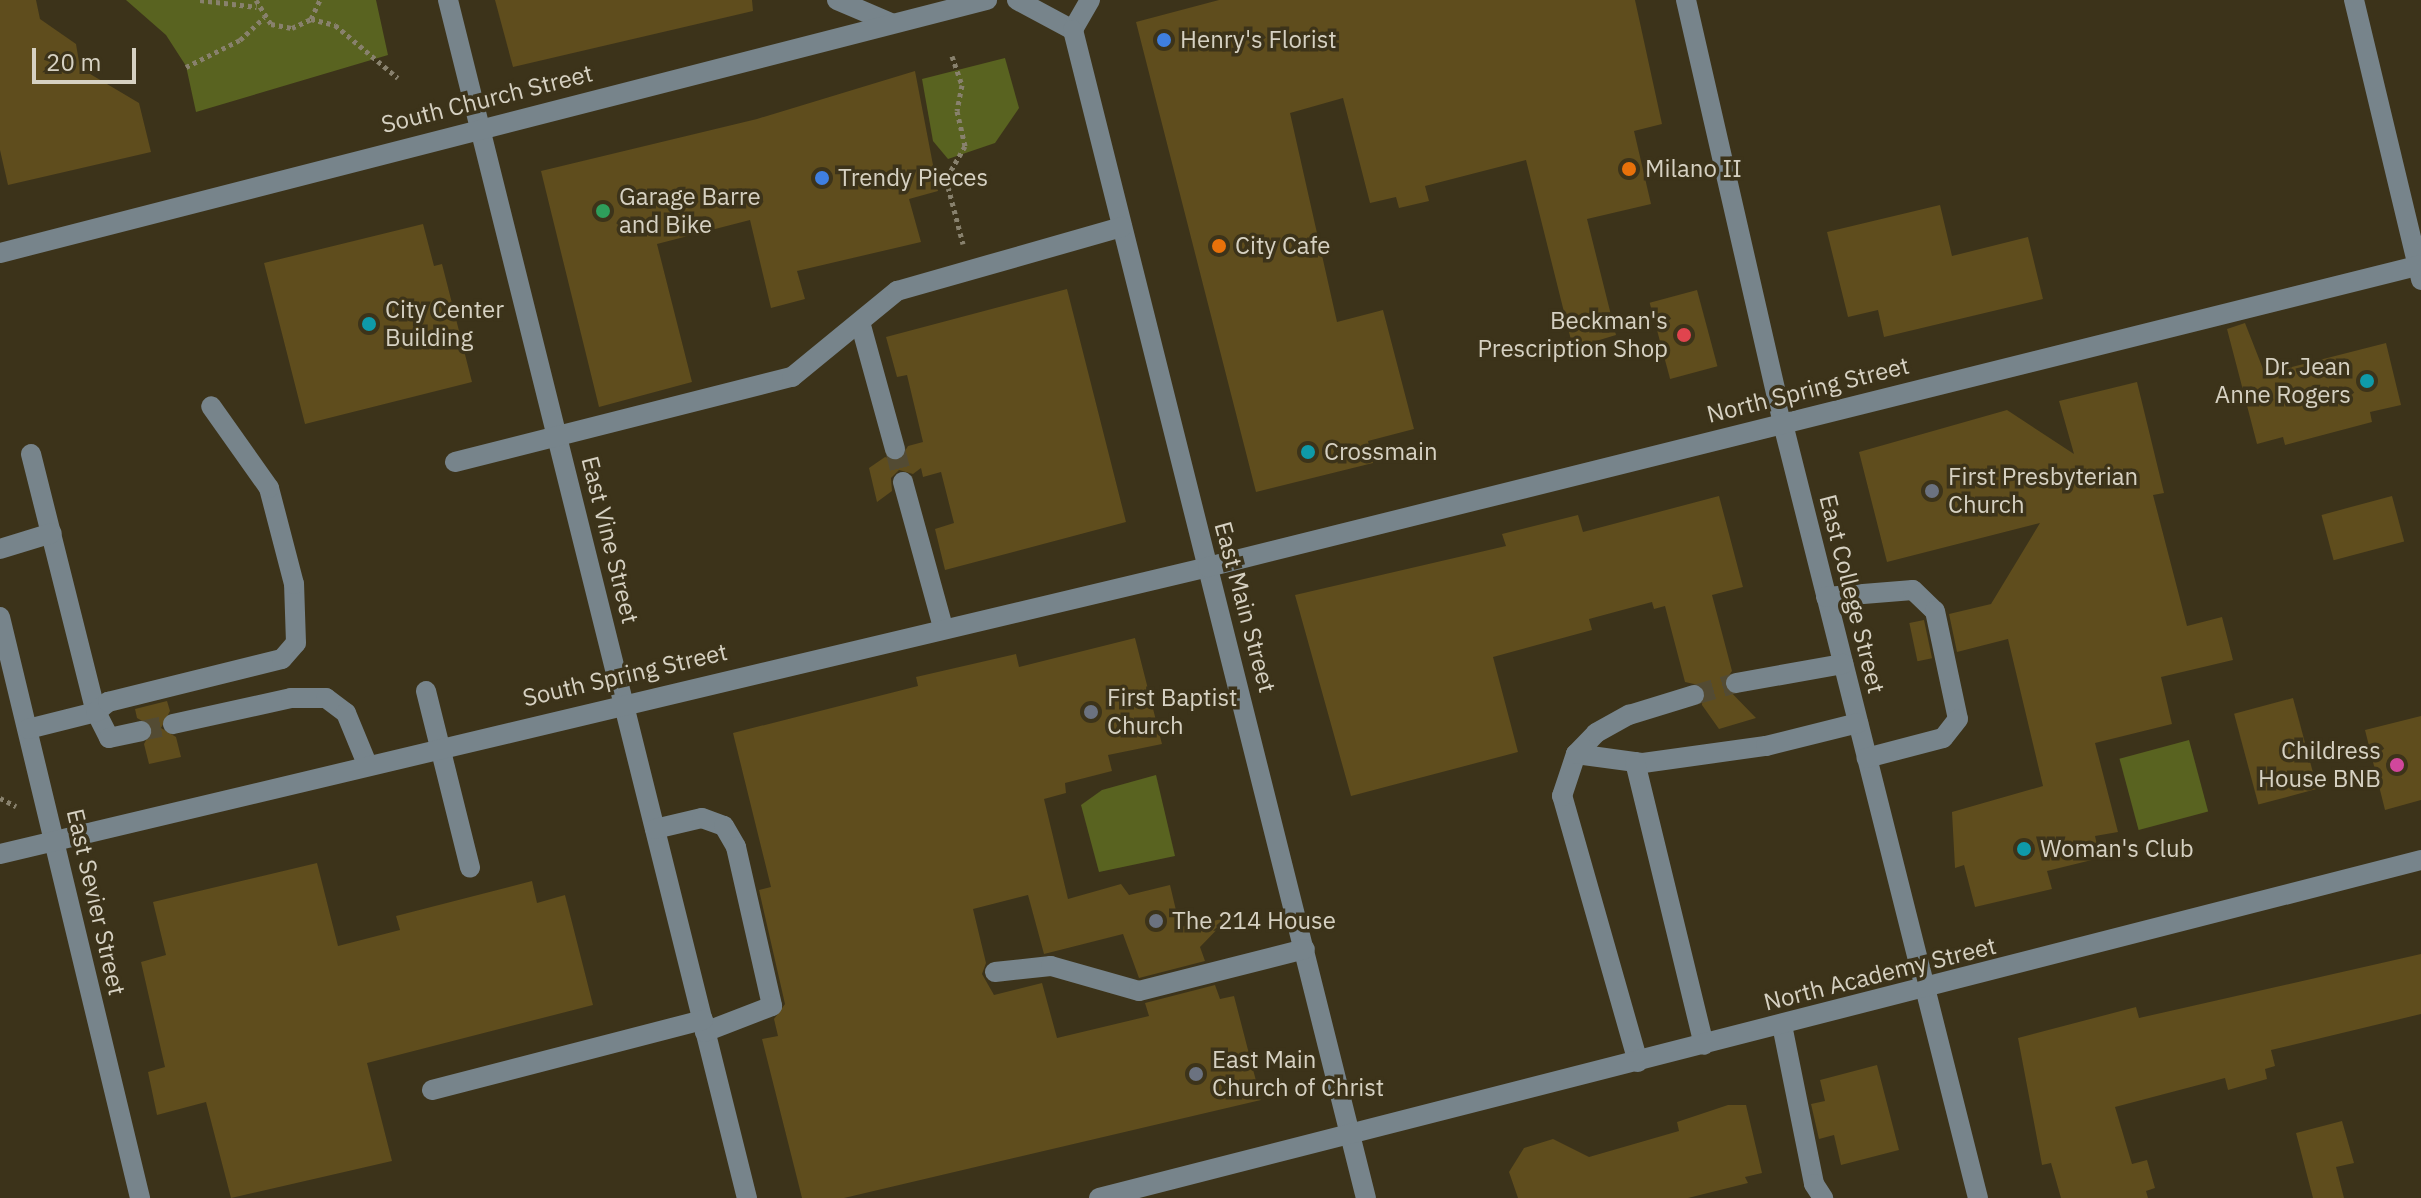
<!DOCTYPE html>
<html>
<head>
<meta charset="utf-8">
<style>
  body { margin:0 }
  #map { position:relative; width:2421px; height:1198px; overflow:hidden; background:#3c331a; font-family:"IBM Plex Sans",sans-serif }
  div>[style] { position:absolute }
  .green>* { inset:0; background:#596320; transform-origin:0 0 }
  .building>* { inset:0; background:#5f4d1d; transform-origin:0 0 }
  .minor-tunnel>* { height:20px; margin-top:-10px; transform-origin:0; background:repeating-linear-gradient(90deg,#534b33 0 20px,transparent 0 30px) }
  .path>* { height:5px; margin-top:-2.5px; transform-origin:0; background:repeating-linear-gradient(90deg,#88816d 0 4px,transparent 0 8px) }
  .minor>* { height:20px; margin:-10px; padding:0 10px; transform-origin:10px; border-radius:10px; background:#77848b }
  .dots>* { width:22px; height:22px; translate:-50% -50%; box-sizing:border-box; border:4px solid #3c331a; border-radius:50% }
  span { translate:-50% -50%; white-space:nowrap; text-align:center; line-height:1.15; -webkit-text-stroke:7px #3c331a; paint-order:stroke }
  .poi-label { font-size:24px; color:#d6d1c2 }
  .left { translate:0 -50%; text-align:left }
  .right { translate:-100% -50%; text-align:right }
  .street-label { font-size:24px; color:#d6d1c2 }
  .scale { position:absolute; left:32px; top:48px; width:104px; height:36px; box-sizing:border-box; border:4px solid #d6d1c2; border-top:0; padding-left:10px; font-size:24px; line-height:28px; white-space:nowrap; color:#d6d1c2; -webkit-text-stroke:6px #3c331a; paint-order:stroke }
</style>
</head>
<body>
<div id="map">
  <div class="green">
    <i style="clip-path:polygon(126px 0,376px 0,388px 55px,196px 112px,186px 66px,166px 35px)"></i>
    <i style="clip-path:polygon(1005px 58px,1019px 108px,995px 143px,948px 159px,933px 141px,922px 79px)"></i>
    <i style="left:2189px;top:740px;width:74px;height:72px;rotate:75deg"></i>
    <i style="clip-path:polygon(1156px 775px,1175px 856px,1099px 872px,1081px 805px,1102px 790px)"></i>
  </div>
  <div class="building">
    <i style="clip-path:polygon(0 0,36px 0,40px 19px,76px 44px,80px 68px,139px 103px,151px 152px,8px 185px,0 150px)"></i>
    <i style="clip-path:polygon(495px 0,752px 0,753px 11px,513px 67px)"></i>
    <i style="clip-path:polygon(1219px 0,1635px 0,1662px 124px,1634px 131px,1651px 204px,1587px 219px,1616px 335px,1573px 348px,1526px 160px,1425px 186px,1429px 201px,1399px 208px,1396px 197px,1370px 203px,1343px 98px,1290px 113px,1337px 322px,1383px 310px,1414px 429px,1368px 441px,1373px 463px,1256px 492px,1136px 22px)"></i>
    <i style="clip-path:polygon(915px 71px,938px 191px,909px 199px,921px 242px,797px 271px,805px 299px,771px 308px,750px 220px,657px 244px,692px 382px,599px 407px,541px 171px,757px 119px)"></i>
    <i style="clip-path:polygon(1940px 205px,1952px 256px,2028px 237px,2043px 299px,1884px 337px,1878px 310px,1848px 317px,1827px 232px)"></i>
    <i style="clip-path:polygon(423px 224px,434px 266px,442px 264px,472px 382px,305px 424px,264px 263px)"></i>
    <i style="clip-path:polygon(1067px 289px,1126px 522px,945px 570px,935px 529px,954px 523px,941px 472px,923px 477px,921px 468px,913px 474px,899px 470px,891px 478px,892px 491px,877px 502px,869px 468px,885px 457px,899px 461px,908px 446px,923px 442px,907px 375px,897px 377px,886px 337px)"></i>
    <i style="left:1697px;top:290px;width:79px;height:49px;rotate:75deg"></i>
    <i style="clip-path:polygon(2245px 323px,2265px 374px,2386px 343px,2401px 405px,2370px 412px,2372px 422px,2285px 445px,2283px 437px,2257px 444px,2227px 329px)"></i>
    <i style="clip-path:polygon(2137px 382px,2164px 493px,2153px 495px,2187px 626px,2222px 617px,2233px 660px,2161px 677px,2172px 724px,2095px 743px,2118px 832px,2095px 836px,2100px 858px,2047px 871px,2052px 889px,1975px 907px,1964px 865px,1955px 868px,1952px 812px,2043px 786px,2008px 639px,1957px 652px,1949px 614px,1991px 604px,2040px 523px,1887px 562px,1859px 452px,2007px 410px,2074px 454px,2059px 401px)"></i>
    <i style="clip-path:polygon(1719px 496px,1743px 587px,1712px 595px,1732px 671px,1723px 684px,1756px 718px,1719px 729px,1702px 705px,1703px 686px,1685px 682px,1665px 606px,1654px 609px,1652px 602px,1589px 619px,1592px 630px,1493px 657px,1518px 752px,1351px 796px,1295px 595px,1506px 546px,1502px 534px,1578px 515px,1583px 532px)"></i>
    <i style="left:2392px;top:496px;width:47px;height:73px;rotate:75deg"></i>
    <i style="left:1924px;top:620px;width:39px;height:15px;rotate:78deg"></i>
    <i style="clip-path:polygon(1135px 638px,1162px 744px,1108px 755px,1112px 771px,1065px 783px,1066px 793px,1044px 799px,1068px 899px,1121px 884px,1129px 895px,1170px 885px,1180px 927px,1228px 918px,1200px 947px,1205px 961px,1139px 978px,1123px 934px,1044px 954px,1028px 895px,973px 909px,986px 963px,982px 974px,994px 995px,1042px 983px,1057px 1038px,1149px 1016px,1145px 1003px,1215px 985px,1220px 999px,1234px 996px,1261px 1100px,844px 1198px,802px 1198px,762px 1039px,778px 1036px,774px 1019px,785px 1004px,759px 890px,771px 887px,733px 733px,918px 686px,916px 677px,1016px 654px,1019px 667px)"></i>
    <i style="left:2293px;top:698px;width:94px;height:61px;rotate:75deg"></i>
    <i style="clip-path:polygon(167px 701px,170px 711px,161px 728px,176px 737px,181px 757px,149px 764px,144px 744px,153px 727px,137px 718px,135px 709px)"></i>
    <i style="clip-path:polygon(2421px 716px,2421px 800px,2385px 810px,2365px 730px)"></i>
    <i style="clip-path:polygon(317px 863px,338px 946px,400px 930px,396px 916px,532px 881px,537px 903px,565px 895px,593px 1005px,367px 1063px,392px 1161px,231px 1198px,206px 1102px,157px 1115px,148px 1072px,165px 1067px,141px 962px,166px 955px,153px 902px)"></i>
    <i style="clip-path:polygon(2421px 954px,2421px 1014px,2271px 1050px,2275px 1066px,2265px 1069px,2267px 1079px,2228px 1090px,2225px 1078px,2115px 1107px,2132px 1164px,2147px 1160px,2155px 1188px,2146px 1191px,2148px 1198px,2061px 1198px,2051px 1163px,2042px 1165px,2018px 1038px,2136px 1007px,2139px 1018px)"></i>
    <i style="clip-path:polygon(1877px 1065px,1899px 1150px,1841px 1165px,1834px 1135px,1819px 1139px,1811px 1104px,1825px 1101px,1820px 1080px)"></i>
    <i style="clip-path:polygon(1728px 1105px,1746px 1105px,1762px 1173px,1745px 1177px,1748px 1183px,1688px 1198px,1518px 1198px,1509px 1172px,1524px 1148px,1553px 1139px,1589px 1157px,1679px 1131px,1677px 1122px)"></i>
    <i style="clip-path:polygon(2342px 1121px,2354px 1163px,2336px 1167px,2344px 1198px,2313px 1198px,2296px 1133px)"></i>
  </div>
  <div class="minor-tunnel">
    <i style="left:895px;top:449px;width:34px;rotate:76deg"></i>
    <i style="left:1694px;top:695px;width:44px;rotate:-15.9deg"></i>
    <i style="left:141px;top:731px;width:33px;rotate:-12deg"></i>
  </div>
  <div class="path">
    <i style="left:200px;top:0;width:57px;rotate:7deg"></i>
    <i style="left:256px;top:0;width:28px;rotate:58deg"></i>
    <i style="left:271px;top:24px;width:21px;rotate:11deg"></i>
    <i style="left:292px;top:28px;width:21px;rotate:-25deg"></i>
    <i style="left:311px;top:19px;width:21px;rotate:-65deg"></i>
    <i style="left:311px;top:19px;width:25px;rotate:14deg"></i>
    <i style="left:335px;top:25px;width:82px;rotate:40.1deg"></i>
    <i style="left:952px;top:56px;width:31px;rotate:71deg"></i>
    <i style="left:962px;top:85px;width:26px;rotate:101deg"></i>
    <i style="left:957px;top:111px;width:36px;rotate:77deg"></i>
    <i style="left:965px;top:146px;width:38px;rotate:120deg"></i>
    <i style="left:946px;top:179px;width:67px;rotate:75.3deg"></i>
    <i style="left:186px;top:67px;width:60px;rotate:-26.6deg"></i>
    <i style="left:240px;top:40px;width:33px;rotate:-43deg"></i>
    <i style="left:0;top:798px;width:18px;rotate:27deg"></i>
  </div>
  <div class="minor">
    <i style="left:448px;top:0;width:1235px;rotate:75.99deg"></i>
    <i style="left:837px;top:0;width:59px;rotate:23.1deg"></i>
    <i style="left:1017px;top:0;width:64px;rotate:28.2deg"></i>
    <i style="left:1090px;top:0;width:34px;rotate:120deg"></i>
    <i style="left:1073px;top:30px;width:1204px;rotate:75.92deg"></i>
    <i style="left:1686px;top:0;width:435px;rotate:77.1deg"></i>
    <i style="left:1783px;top:424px;width:798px;rotate:75.86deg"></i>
    <i style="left:2354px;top:0;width:288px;rotate:76.5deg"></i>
    <i style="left:0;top:253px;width:1019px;rotate:-14.38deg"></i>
    <i style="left:860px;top:322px;width:132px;rotate:74.6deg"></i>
    <i style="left:31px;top:454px;width:266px;rotate:75.9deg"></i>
    <i style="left:96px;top:712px;width:29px;rotate:63deg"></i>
    <i style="left:109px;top:738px;width:33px;rotate:-12deg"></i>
    <i style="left:455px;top:462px;width:348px;rotate:-14.2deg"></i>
    <i style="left:792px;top:377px;width:136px;rotate:-39.3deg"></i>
    <i style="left:897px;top:291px;width:234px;rotate:-15.9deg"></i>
    <i style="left:903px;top:482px;width:150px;rotate:74.6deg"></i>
    <i style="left:0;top:549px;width:54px;rotate:-17.1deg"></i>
    <i style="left:1826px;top:597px;width:87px;rotate:-4.6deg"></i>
    <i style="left:1913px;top:590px;width:30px;rotate:44deg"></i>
    <i style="left:1935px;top:611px;width:110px;rotate:78deg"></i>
    <i style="left:1958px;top:719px;width:24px;rotate:128deg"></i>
    <i style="left:1943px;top:738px;width:79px;rotate:165.3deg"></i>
    <i style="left:0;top:617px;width:598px;rotate:76.45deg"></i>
    <i style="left:1736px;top:683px;width:109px;rotate:-10.1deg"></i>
    <i style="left:426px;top:691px;width:182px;rotate:76deg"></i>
    <i style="left:173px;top:724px;width:121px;rotate:-12.4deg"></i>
    <i style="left:291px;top:698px;width:35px"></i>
    <i style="left:326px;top:698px;width:25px;rotate:37deg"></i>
    <i style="left:346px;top:713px;width:55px;rotate:67.6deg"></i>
    <i style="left:28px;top:729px;width:70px;rotate:-14deg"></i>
    <i style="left:96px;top:712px;width:16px;rotate:-40deg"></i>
    <i style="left:108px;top:702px;width:179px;rotate:-13.9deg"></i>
    <i style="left:282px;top:659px;width:21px;rotate:-49deg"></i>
    <i style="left:296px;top:643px;width:59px;rotate:-91.9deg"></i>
    <i style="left:294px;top:584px;width:99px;rotate:-104.6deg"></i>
    <i style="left:269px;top:488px;width:100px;rotate:-125.3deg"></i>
    <i style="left:1576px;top:754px;width:68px;rotate:7.7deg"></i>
    <i style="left:1643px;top:763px;width:124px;rotate:-7.9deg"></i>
    <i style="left:1766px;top:746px;width:95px;rotate:-14deg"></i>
    <i style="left:1635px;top:762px;width:291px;rotate:76.3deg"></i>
    <i style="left:655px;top:829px;width:48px;rotate:-13.2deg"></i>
    <i style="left:702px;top:818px;width:23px;rotate:20deg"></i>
    <i style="left:724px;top:826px;width:24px;rotate:60deg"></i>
    <i style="left:736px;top:847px;width:163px;rotate:77.2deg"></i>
    <i style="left:772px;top:1006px;width:72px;rotate:158.8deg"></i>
    <i style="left:0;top:854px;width:1242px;rotate:-13.36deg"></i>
    <i style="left:1208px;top:567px;width:1250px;rotate:-13.98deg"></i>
    <i style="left:995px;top:972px;width:56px;rotate:-6.1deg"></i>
    <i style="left:1051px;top:966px;width:91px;rotate:15.9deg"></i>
    <i style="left:1139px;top:991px;width:171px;rotate:-14.2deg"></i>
    <i style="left:1782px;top:1025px;width:162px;rotate:78.6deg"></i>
    <i style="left:1814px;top:1184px;width:17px;rotate:57deg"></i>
    <i style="left:1638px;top:1062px;width:277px;rotate:-105.9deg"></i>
    <i style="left:1562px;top:796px;width:44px;rotate:-71.6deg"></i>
    <i style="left:1576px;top:754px;width:29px;rotate:-46deg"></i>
    <i style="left:1596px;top:733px;width:38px;rotate:-29deg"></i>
    <i style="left:1629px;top:715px;width:68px;rotate:-17.1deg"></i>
    <i style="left:432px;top:1090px;width:280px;rotate:-14.5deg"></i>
    <i style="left:1099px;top:1198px;width:1365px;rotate:-14.34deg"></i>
  </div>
  <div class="dots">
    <i style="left:1164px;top:40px;background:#3f7fe0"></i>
    <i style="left:1629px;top:169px;background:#e8710a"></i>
    <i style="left:822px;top:178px;background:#3f7fe0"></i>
    <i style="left:603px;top:211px;background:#2e9e5b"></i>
    <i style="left:1219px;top:246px;background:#e8710a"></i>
    <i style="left:369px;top:324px;background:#0f9aa8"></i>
    <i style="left:1684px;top:335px;background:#e0444e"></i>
    <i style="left:2367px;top:381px;background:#0f9aa8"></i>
    <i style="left:1308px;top:452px;background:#0f9aa8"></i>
    <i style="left:1932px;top:491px;background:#6b7280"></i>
    <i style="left:1091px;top:712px;background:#6b7280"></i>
    <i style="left:2397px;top:765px;background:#d1479c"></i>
    <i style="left:2024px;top:849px;background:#0f9aa8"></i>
    <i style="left:1156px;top:921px;background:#6b7280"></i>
    <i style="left:1196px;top:1074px;background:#6b7280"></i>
  </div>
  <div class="poi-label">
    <span class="left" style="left:1180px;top:40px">Henry's Florist</span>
    <span class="left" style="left:1645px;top:169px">Milano II</span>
    <span class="left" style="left:838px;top:178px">Trendy Pieces</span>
    <span class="left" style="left:619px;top:211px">Garage Barre<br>and Bike</span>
    <span class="left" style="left:1235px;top:246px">City Cafe</span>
    <span class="left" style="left:385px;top:324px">City Center<br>Building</span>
    <span class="right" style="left:1668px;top:335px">Beckman's<br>Prescription Shop</span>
    <span class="right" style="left:2351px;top:381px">Dr. Jean<br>Anne Rogers</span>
    <span class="left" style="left:1324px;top:452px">Crossmain</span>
    <span class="left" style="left:1948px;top:491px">First Presbyterian<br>Church</span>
    <span class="left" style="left:1107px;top:712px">First Baptist<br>Church</span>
    <span class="right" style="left:2381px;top:765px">Childress<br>House BNB</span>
    <span class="left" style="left:2040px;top:849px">Woman's Club</span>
    <span class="left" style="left:1172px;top:921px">The 214 House</span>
    <span class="left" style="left:1212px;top:1074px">East Main<br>Church of Christ</span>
  </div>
  <div class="street-label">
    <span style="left:487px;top:99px;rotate:-14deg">South Church Street</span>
    <span style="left:1808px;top:390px;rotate:-14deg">North Spring Street</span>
    <span style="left:610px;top:540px;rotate:76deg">East Vine Street</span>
    <span style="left:1852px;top:594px;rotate:76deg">East College Street</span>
    <span style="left:1245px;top:607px;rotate:75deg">East Main Street</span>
    <span style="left:625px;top:675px;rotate:-13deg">South Spring Street</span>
    <span style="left:96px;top:902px;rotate:77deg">East Sevier Street</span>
    <span style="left:1880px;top:974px;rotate:-14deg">North Academy Street</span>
  </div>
  <div class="scale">20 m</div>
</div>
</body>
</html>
